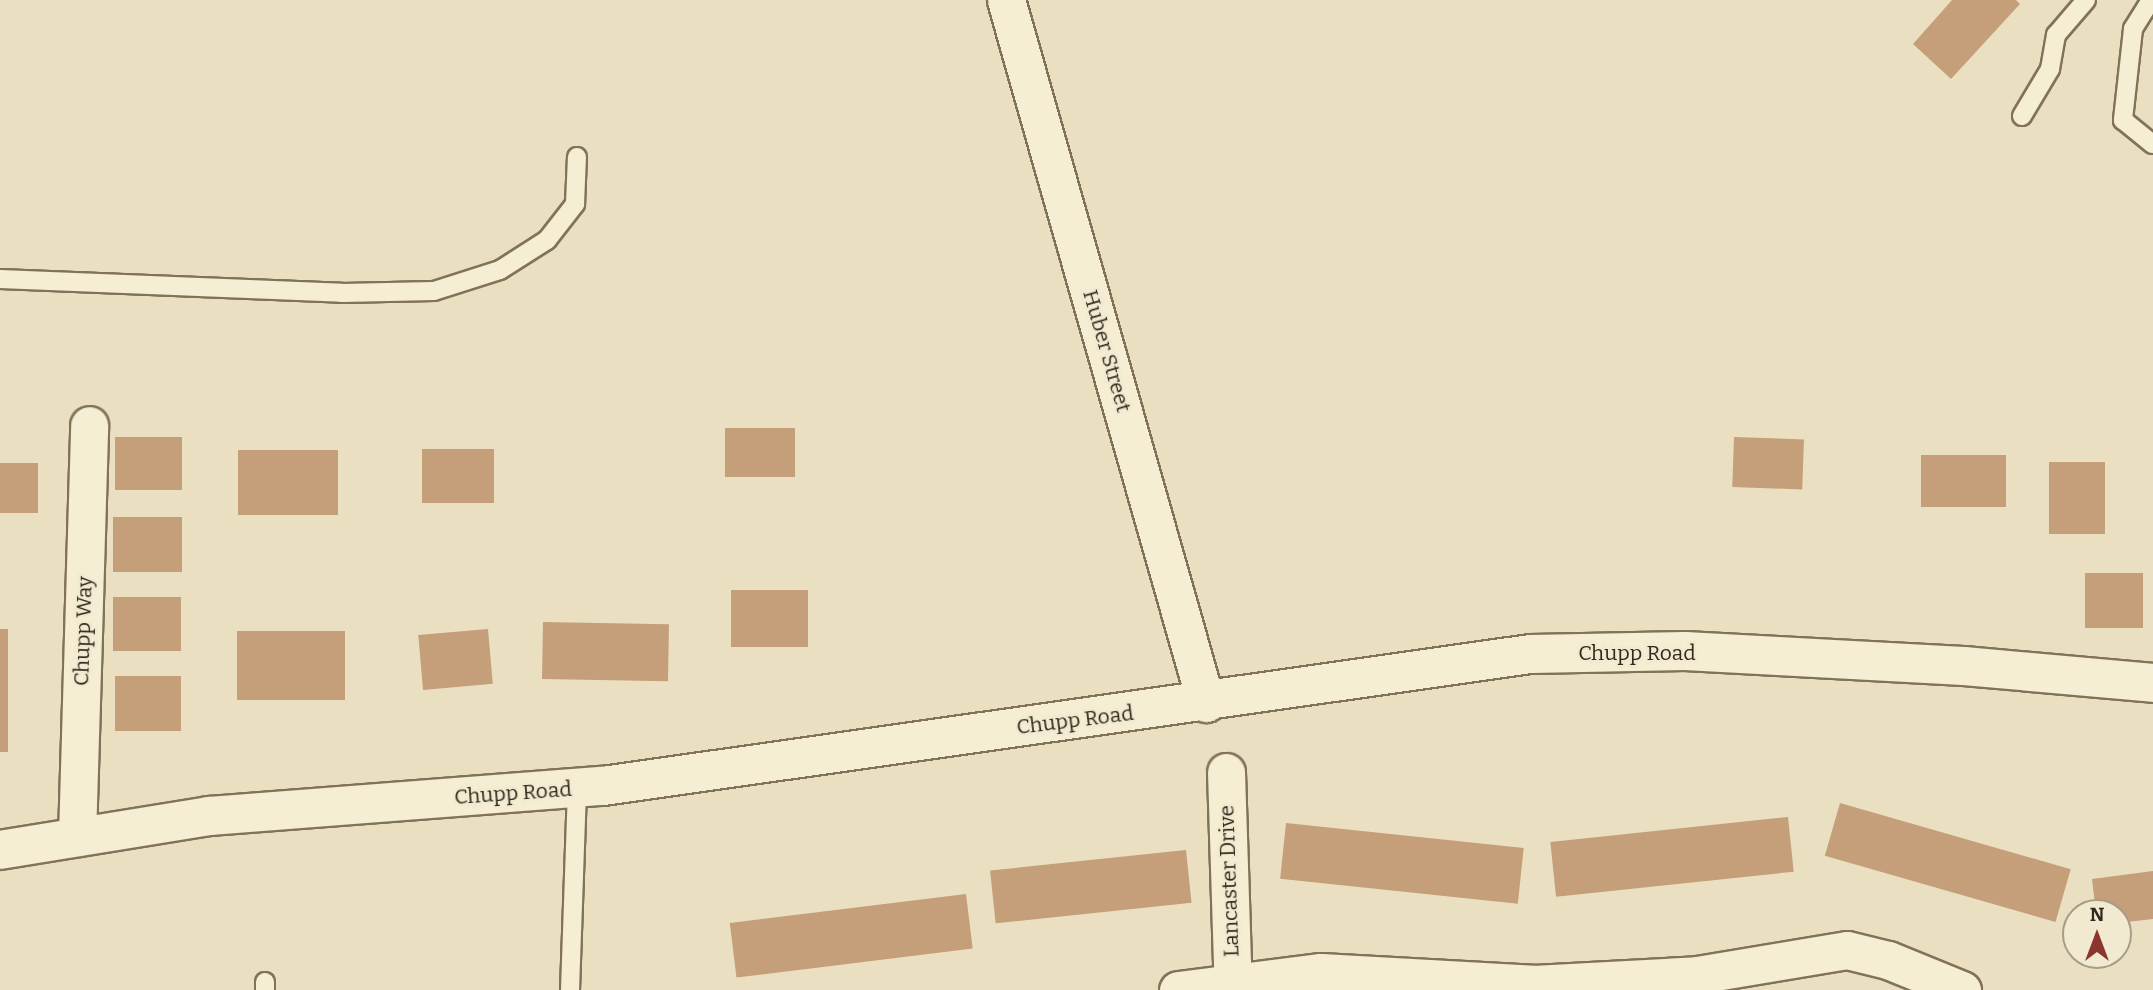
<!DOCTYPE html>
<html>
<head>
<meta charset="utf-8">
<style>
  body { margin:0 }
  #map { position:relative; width:2153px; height:990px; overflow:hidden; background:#eae0c1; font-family:Bitter,serif }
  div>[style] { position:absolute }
  .building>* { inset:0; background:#c59e7a; transform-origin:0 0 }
  .roads { filter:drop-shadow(2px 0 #82725a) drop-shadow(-2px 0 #82725a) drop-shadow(0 2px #82725a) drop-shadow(0 -2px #82725a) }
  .lane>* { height:18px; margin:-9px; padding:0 9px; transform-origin:9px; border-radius:9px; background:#f5eed3 }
  .street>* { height:37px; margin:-18.5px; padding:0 18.5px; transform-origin:18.5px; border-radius:18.5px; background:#f5eed3 }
  .secondary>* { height:38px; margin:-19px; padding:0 19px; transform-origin:19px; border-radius:19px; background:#f5eed3 }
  span { translate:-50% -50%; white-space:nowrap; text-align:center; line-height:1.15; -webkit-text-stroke:5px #f2ead0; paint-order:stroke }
  .street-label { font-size:21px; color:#32291d }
  .north { position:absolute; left:2062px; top:899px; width:70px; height:70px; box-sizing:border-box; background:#f2ead0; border:2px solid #a59d88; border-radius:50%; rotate:0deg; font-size:19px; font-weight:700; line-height:28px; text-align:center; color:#32291d }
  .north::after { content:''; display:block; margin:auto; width:24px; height:32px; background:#8c352f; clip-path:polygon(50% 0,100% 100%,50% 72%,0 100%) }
</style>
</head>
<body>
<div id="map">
  <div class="building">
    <i style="clip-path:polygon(1952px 0,2016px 0,2020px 4px,1951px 79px,1913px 44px)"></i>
    <i style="left:725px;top:428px;width:70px;height:49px"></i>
    <i style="left:115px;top:437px;width:67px;height:53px"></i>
    <i style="left:1734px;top:437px;width:70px;height:50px;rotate:2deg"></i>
    <i style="left:422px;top:449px;width:72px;height:54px"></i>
    <i style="left:238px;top:450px;width:100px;height:65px"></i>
    <i style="left:1921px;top:455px;width:85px;height:52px"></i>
    <i style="left:2049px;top:462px;width:56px;height:72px"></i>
    <i style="left:0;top:463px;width:38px;height:50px"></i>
    <i style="left:113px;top:517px;width:69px;height:55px"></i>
    <i style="left:2085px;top:573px;width:58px;height:55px"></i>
    <i style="left:731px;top:590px;width:77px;height:57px"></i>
    <i style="left:113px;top:597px;width:68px;height:54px"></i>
    <i style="left:543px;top:622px;width:126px;height:57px;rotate:1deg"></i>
    <i style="left:0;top:629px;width:8px;height:123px"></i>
    <i style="left:488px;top:629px;width:55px;height:70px;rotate:85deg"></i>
    <i style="left:237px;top:631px;width:108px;height:69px"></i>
    <i style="left:115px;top:676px;width:66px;height:55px"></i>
    <i style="left:1840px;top:803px;width:240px;height:55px;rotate:16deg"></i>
    <i style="left:1788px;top:817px;width:55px;height:239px;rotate:84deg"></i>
    <i style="left:1286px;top:823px;width:239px;height:56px;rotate:6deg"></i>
    <i style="left:1186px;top:850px;width:53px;height:197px;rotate:84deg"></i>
    <i style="clip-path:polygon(2153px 871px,2153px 919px,2118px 923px,2118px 913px,2096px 913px,2092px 879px)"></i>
    <i style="left:966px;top:894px;width:55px;height:238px;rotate:83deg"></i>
  </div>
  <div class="roads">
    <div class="lane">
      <i style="left:2151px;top:0;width:34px;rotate:122deg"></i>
      <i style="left:2133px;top:29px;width:92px;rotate:96.3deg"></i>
      <i style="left:2123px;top:120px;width:38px;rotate:39deg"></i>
      <i style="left:2022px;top:116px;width:55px;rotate:-59.2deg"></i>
      <i style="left:2050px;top:69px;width:35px;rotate:-80deg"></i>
      <i style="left:2056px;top:35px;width:46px;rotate:-49.4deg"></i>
      <i style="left:0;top:279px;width:342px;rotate:2.3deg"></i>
      <i style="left:342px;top:293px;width:92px;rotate:-1.2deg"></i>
      <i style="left:434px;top:291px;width:69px;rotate:-17.7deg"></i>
      <i style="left:500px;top:270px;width:56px;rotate:-32.6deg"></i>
      <i style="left:547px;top:240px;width:46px;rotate:-52.1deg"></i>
      <i style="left:575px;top:204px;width:47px;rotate:-87.6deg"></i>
      <i style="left:265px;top:990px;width:8px;rotate:-90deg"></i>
      <i style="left:570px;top:990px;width:202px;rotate:-88deg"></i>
    </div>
    <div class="street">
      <i style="left:1006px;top:0;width:731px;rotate:74.12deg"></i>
      <i style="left:1226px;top:772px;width:218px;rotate:88.2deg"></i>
      <i style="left:77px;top:837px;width:412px;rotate:-88.3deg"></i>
      <i style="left:1178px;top:990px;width:144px;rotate:-7.2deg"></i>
      <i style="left:1321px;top:972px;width:212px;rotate:3.2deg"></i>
      <i style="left:1533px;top:984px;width:164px;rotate:-3.1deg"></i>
      <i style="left:1697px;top:975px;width:152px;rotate:-9.5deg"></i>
      <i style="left:1847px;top:950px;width:42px;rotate:13.7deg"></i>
      <i style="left:1888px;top:960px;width:80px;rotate:22.1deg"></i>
    </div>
    <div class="secondary">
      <i style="left:0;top:850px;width:212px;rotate:-9.2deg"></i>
      <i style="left:209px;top:816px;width:395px;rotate:-4.4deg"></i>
      <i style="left:603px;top:786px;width:937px;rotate:-8.1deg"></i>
      <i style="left:1531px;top:654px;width:154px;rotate:-1.1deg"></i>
      <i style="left:1685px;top:651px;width:279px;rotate:3.1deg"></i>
      <i style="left:1964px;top:666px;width:190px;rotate:5.1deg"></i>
    </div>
  </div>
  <div class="street-label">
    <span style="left:1107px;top:351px;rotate:74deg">Huber Street</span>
    <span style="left:83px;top:631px;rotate:-88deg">Chupp Way</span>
    <span style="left:1637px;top:653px">Chupp Road</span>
    <span style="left:1075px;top:720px;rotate:-7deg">Chupp Road</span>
    <span style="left:513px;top:793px;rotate:-4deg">Chupp Road</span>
    <span style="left:1229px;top:881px;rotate:-92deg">Lancaster Drive</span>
  </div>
  <div class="north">N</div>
</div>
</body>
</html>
